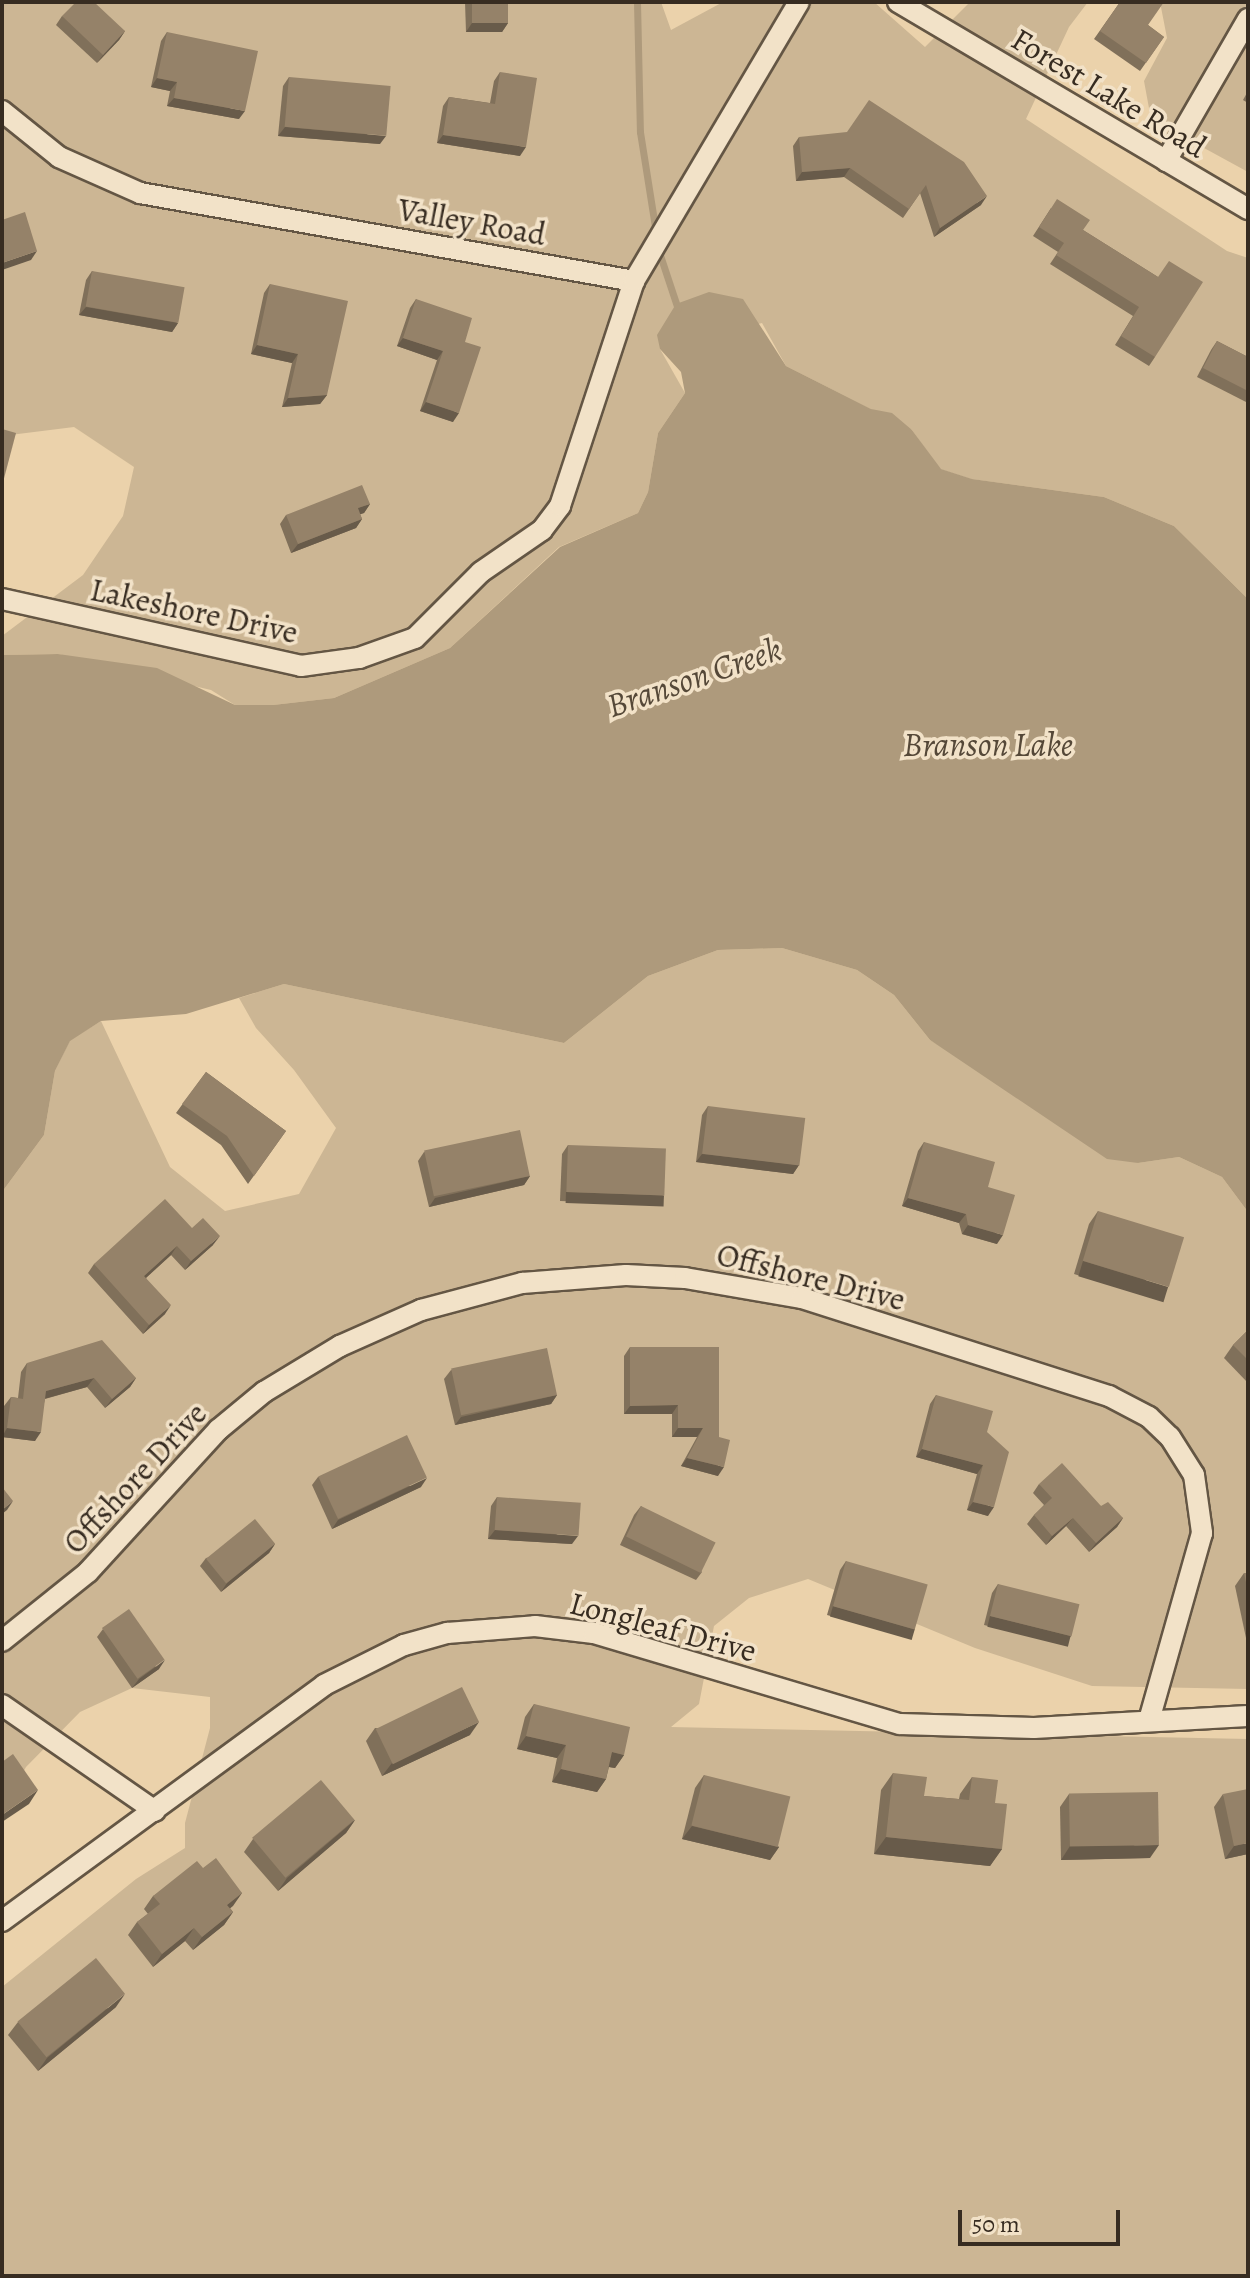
<!DOCTYPE html>
<html>
<head>
<meta charset="utf-8">
<style>
  body { margin:0 }
  #map { position:relative; width:1250px; height:2278px; overflow:hidden; background:#ebd2ab; font-family:Alegreya,serif }
  div>[style] { position:absolute }
  .green>* { inset:0; background:#ccb694 }
  .water>* { inset:0; background:#ae9a7c }
  .stream>* { height:7px; margin:-3.5px; padding:0 3.5px; transform-origin:3.5px; border-radius:3.5px; background:#ae9a7c }
  .roads { filter:drop-shadow(2px 0 #645644) drop-shadow(-2px 0 #645644) drop-shadow(0 2px #645644) drop-shadow(0 -2px #645644) }
  .street>* { height:20px; margin:-10px; padding:0 10px; transform-origin:10px; border-radius:10px; background:#f2e2c8 }
  .wall>* { inset:0; background:#80705a }
  .shaded-wall>* { inset:0; background:#685b4a; transform-origin:0 0 }
  .building>* { inset:0; background:#958269; transform-origin:0 0 }
  span { translate:-50% -50%; white-space:nowrap; text-align:center; line-height:1.15; -webkit-text-stroke:7px #f2e2c8; paint-order:stroke }
  .street-label { font-size:32px; color:#372c21 }
  .water-label { font-size:34px; color:#554838; font-style:italic }
  .frame { position:absolute; inset:0; border:4px solid #372c21; pointer-events:none }
  .scale { position:absolute; left:958px; top:2210px; width:162px; height:36px; box-sizing:border-box; border:4px solid #372c21; border-top:0; padding-left:10px; font-size:24px; line-height:28px; white-space:nowrap; color:#372c21; -webkit-text-stroke:6px #f2e2c8; paint-order:stroke }
</style>
</head>
<body>
<div id="map">
  <div class="green">
    <i style="clip-path:polygon(2px 2px,661px 2px,671px 30px,723px 2px,874px 2px,925px 47px,970px 2px,1088px 2px,1069px 27px,1026px 119px,1227px 251px,1248px 258px,1248px 599px,1174px 526px,1104px 497px,971px 479px,940px 469px,912px 430px,786px 366px,762px 323px,660px 349px,685px 393px,658px 433px,648px 492px,638px 513px,559px 547px,450px 648px,334px 698px,273px 705px,235px 705px,211px 690px,58px 654px,2px 655px,2px 636px,83px 575px,123px 516px,134px 467px,74px 427px,2px 436px)"></i>
    <i style="clip-path:polygon(1160px 2px,1248px 2px,1248px 172px,1151px 119px,1144px 81px,1167px 38px)"></i>
    <i style="clip-path:polygon(782px 948px,857px 970px,894px 995px,930px 1040px,1138px 1163px,1179px 1157px,1222px 1177px,1248px 1212px,1248px 1689px,1092px 1686px,975px 1648px,808px 1579px,749px 1598px,714px 1626px,699px 1704px,671px 1727px,1248px 1739px,1248px 2276px,2px 2276px,2px 1987px,136px 1879px,185px 1848px,185px 1823px,210px 1728px,210px 1697px,132px 1688px,80px 1712px,26px 1767px,2px 1810px,2px 1192px,44px 1135px,55px 1071px,70px 1040px,101px 1021px,170px 1167px,225px 1211px,299px 1194px,336px 1128px,294px 1070px,256px 1028px,239px 998px,284px 984px,564px 1043px,648px 976px,718px 950px)"></i>
  </div>
  <div class="water">
    <i style="clip-path:polygon(709px 292px,743px 299px,786px 366px,871px 409px,892px 413px,912px 430px,941px 469px,972px 479px,1104px 497px,1174px 526px,1248px 599px,1248px 1212px,1222px 1177px,1179px 1157px,1138px 1163px,1107px 1159px,930px 1040px,894px 995px,857px 970px,782px 948px,718px 950px,648px 976px,564px 1043px,284px 984px,186px 1014px,101px 1021px,70px 1041px,55px 1071px,44px 1135px,2px 1192px,2px 655px,58px 654px,157px 668px,235px 705px,273px 705px,334px 698px,450px 648px,560px 547px,638px 513px,648px 492px,658px 433px,685px 393px,681px 372px,660px 349px,657px 335px,676px 304px)"></i>
  </div>
  <div class="stream">
    <i style="left:637px;top:2px;width:130px;rotate:88.7deg"></i>
    <i style="left:640px;top:132px;width:102px;rotate:81deg"></i>
    <i style="left:658px;top:249px;width:63px;rotate:71.6deg"></i>
  </div>
  <div class="roads">
    <div class="street">
      <i style="left:898px;top:2px;width:407px;rotate:30.6deg"></i>
      <i style="left:2px;top:111px;width:73px;rotate:38.9deg"></i>
      <i style="left:59px;top:157px;width:89px;rotate:24deg"></i>
      <i style="left:140px;top:193px;width:502px;rotate:10.1deg"></i>
      <i style="left:1166px;top:161px;width:164px;rotate:-60deg"></i>
      <i style="left:2px;top:599px;width:306px;rotate:12.6deg"></i>
      <i style="left:301px;top:666px;width:59px;rotate:-7.9deg"></i>
      <i style="left:359px;top:658px;width:59px;rotate:-19.7deg"></i>
      <i style="left:415px;top:638px;width:93px;rotate:-45deg"></i>
      <i style="left:481px;top:572px;width:74px;rotate:-34.5deg"></i>
      <i style="left:542px;top:530px;width:30px;rotate:-53deg"></i>
      <i style="left:560px;top:506px;width:237px;rotate:-71.8deg"></i>
      <i style="left:634px;top:281px;width:324px;rotate:-59.4deg"></i>
      <i style="left:2px;top:1641px;width:110px;rotate:-38.7deg"></i>
      <i style="left:88px;top:1572px;width:193px;rotate:-47.5deg"></i>
      <i style="left:218px;top:1430px;width:60px;rotate:-39.6deg"></i>
      <i style="left:264px;top:1392px;width:89px;rotate:-31.2deg"></i>
      <i style="left:340px;top:1346px;width:89px;rotate:-24deg"></i>
      <i style="left:421px;top:1310px;width:105px;rotate:-15deg"></i>
      <i style="left:522px;top:1283px;width:104px;rotate:-4.4deg"></i>
      <i style="left:626px;top:1275px;width:59px;rotate:2.9deg"></i>
      <i style="left:685px;top:1278px;width:119px;rotate:9.7deg"></i>
      <i style="left:802px;top:1298px;width:322px;rotate:17.7deg"></i>
      <i style="left:1109px;top:1396px;width:45px;rotate:27.7deg"></i>
      <i style="left:1149px;top:1417px;width:29px;rotate:44deg"></i>
      <i style="left:1170px;top:1437px;width:45px;rotate:57.7deg"></i>
      <i style="left:1194px;top:1475px;width:59px;rotate:82.1deg"></i>
      <i style="left:1202px;top:1533px;width:194px;rotate:105.8deg"></i>
      <i style="left:2px;top:1705px;width:186px;rotate:34.7deg"></i>
      <i style="left:2px;top:1921px;width:399px;rotate:-36.2deg"></i>
      <i style="left:324px;top:1685px;width:89px;rotate:-26.6deg"></i>
      <i style="left:404px;top:1645px;width:45px;rotate:-15.6deg"></i>
      <i style="left:447px;top:1633px;width:88px;rotate:-4.5deg"></i>
      <i style="left:535px;top:1626px;width:59px;rotate:6.8deg"></i>
      <i style="left:594px;top:1633px;width:319px;rotate:16.6deg"></i>
      <i style="left:900px;top:1724px;width:134px;rotate:1.7deg"></i>
      <i style="left:1034px;top:1728px;width:214px;rotate:-3.2deg"></i>
    </div>
  </div>
  <div class="wall">
    <i style="clip-path:polygon(465px 2px,508px 2px,508px 23px,502px 32px,466px 32px)"></i>
    <i style="clip-path:polygon(1120px 2px,1148px 25px,1164px 37px,1140px 71px,1094px 39px)"></i>
    <i style="clip-path:polygon(62px 16px,125px 31px,119px 40px,97px 63px,56px 25px)"></i>
    <i style="clip-path:polygon(167px 32px,239px 119px,167px 106px,170px 91px,151px 87px,161px 41px)"></i>
    <i style="clip-path:polygon(500px 72px,520px 156px,437px 143px,443px 106px,449px 97px,490px 103px,494px 81px)"></i>
    <i style="clip-path:polygon(289px 77px,380px 144px,278px 136px,283px 86px)"></i>
    <i style="clip-path:polygon(1248px 91px,1248px 103px,1243px 100px)"></i>
    <i style="clip-path:polygon(799px 137px,981px 205px,934px 237px,920px 193px,903px 218px,844px 177px,796px 181px,793px 146px)"></i>
    <i style="clip-path:polygon(1051px 208px,1083px 230px,1158px 277px,1155px 357px,1149px 366px,1115px 345px,1133px 316px,1050px 264px,1058px 252px,1033px 236px)"></i>
    <i style="clip-path:polygon(92px 271px,178px 323px,172px 332px,79px 315px,86px 280px)"></i>
    <i style="clip-path:polygon(270px 284px,327px 395px,320px 404px,282px 407px,292px 363px,251px 354px,264px 293px)"></i>
    <i style="clip-path:polygon(416px 299px,465px 342px,453px 422px,420px 411px,437px 360px,397px 346px,410px 308px)"></i>
    <i style="clip-path:polygon(1217px 341px,1248px 357px,1248px 403px,1197px 377px,1211px 350px)"></i>
    <i style="clip-path:polygon(370px 504px,364px 513px,360px 514px,362px 519px,356px 528px,291px 553px,280px 524px,286px 515px)"></i>
    <i style="clip-path:polygon(206px 1072px,286px 1131px,248px 1184px,221px 1145px,176px 1113px)"></i>
    <i style="clip-path:polygon(708px 1106px,799px 1165px,793px 1174px,696px 1162px,702px 1115px)"></i>
    <i style="clip-path:polygon(924px 1142px,988px 1187px,997px 1244px,962px 1234px,959px 1223px,902px 1206px,918px 1151px)"></i>
    <i style="clip-path:polygon(568px 1145px,664px 1196px,658px 1205px,560px 1201px,562px 1154px)"></i>
    <i style="clip-path:polygon(424px 1152px,530px 1176px,524px 1185px,429px 1207px,418px 1161px)"></i>
    <i style="clip-path:polygon(1098px 1211px,1159px 1300px,1074px 1274px,1089px 1224px)"></i>
    <i style="clip-path:polygon(192px 1228px,213px 1245px,185px 1270px,171px 1255px,146px 1278px,165px 1314px,143px 1334px,88px 1273px,94px 1264px)"></i>
    <i style="clip-path:polygon(1248px 1330px,1248px 1383px,1224px 1358px,1233px 1345px)"></i>
    <i style="clip-path:polygon(630px 1347px,719px 1347px,718px 1476px,681px 1466px,697px 1437px,672px 1437px,672px 1414px,624px 1414px,624px 1356px)"></i>
    <i style="clip-path:polygon(27px 1363px,136px 1378px,130px 1387px,105px 1408px,87px 1387px,45px 1399px,35px 1441px,2px 1437px,4px 1406px,11px 1397px,18px 1398px,21px 1372px)"></i>
    <i style="clip-path:polygon(451px 1370px,557px 1395px,551px 1404px,455px 1425px,444px 1379px)"></i>
    <i style="clip-path:polygon(936px 1395px,987px 1432px,988px 1516px,967px 1510px,977px 1474px,916px 1457px,930px 1404px)"></i>
    <i style="clip-path:polygon(318px 1477px,421px 1487px,332px 1529px,312px 1485px)"></i>
    <i style="clip-path:polygon(1039px 1484px,1101px 1506px,1123px 1518px,1117px 1527px,1089px 1552px,1066px 1526px,1046px 1545px,1027px 1524px,1034px 1515px,1044px 1505px,1033px 1493px)"></i>
    <i style="clip-path:polygon(497px 1497px,572px 1544px,488px 1539px,491px 1506px)"></i>
    <i style="clip-path:polygon(641px 1506px,702px 1572px,696px 1580px,620px 1545px,634px 1515px)"></i>
    <i style="clip-path:polygon(275px 1544px,269px 1553px,221px 1592px,200px 1566px,206px 1558px)"></i>
    <i style="clip-path:polygon(846px 1561px,915px 1629px,909px 1638px,827px 1615px,840px 1570px)"></i>
    <i style="clip-path:polygon(1244px 1573px,1248px 1573px,1248px 1637px,1246px 1638px,1235px 1586px)"></i>
    <i style="clip-path:polygon(998px 1584px,1071px 1636px,1065px 1645px,984px 1625px,992px 1593px)"></i>
    <i style="clip-path:polygon(103px 1629px,159px 1669px,132px 1688px,97px 1637px)"></i>
    <i style="clip-path:polygon(534px 1704px,624px 1755px,615px 1768px,609px 1767px,606px 1779px,597px 1792px,552px 1782px,557px 1758px,517px 1749px,525px 1717px)"></i>
    <i style="clip-path:polygon(375px 1728px,470px 1735px,382px 1776px,366px 1741px)"></i>
    <i style="clip-path:polygon(893px 1773px,924px 1796px,959px 1799px,960px 1794px,972px 1777px,995px 1803px,1002px 1849px,990px 1866px,874px 1854px,881px 1790px)"></i>
    <i style="clip-path:polygon(704px 1775px,779px 1847px,770px 1860px,682px 1839px,695px 1788px)"></i>
    <i style="clip-path:polygon(1069px 1794px,1150px 1858px,1061px 1860px,1060px 1807px)"></i>
    <i style="clip-path:polygon(1223px 1794px,1248px 1854px,1225px 1859px,1214px 1807px)"></i>
    <i style="clip-path:polygon(355px 1820px,346px 1833px,278px 1891px,244px 1852px,253px 1839px)"></i>
    <i style="clip-path:polygon(203px 1868px,242px 1893px,230px 1908px,233px 1912px,224px 1925px,193px 1950px,185px 1941px,153px 1967px,128px 1935px,137px 1922px,148px 1914px,144px 1909px,153px 1896px)"></i>
    <i style="clip-path:polygon(116px 2007px,38px 2071px,8px 2035px,18px 2022px)"></i>
  </div>
  <div class="shaded-wall">
    <i style="clip-path:polygon(472px 23px,508px 23px,502px 32px,466px 32px)"></i>
    <i style="clip-path:polygon(125px 31px,119px 40px,97px 63px,103px 55px)"></i>
    <i style="clip-path:polygon(157px 78px,177px 82px,170px 91px,151px 87px)"></i>
    <i style="clip-path:polygon(174px 98px,245px 111px,239px 119px,167px 106px)"></i>
    <i style="clip-path:polygon(285px 127px,386px 136px,380px 144px,278px 136px)"></i>
    <i style="clip-path:polygon(443px 135px,526px 147px,520px 156px,437px 143px)"></i>
    <i style="clip-path:polygon(850px 168px,844px 177px,796px 181px,802px 172px)"></i>
    <i style="clip-path:polygon(987px 196px,981px 205px,934px 237px,940px 228px)"></i>
    <i style="clip-path:polygon(37px 251px,31px 260px,2px 270px,2px 263px)"></i>
    <i style="clip-path:polygon(86px 307px,178px 323px,172px 332px,79px 315px)"></i>
    <i style="clip-path:polygon(403px 338px,443px 351px,437px 360px,397px 346px)"></i>
    <i style="clip-path:polygon(257px 345px,298px 354px,292px 363px,251px 354px)"></i>
    <i style="clip-path:polygon(327px 395px,320px 404px,282px 407px,288px 398px)"></i>
    <i style="clip-path:polygon(426px 402px,459px 413px,453px 422px,420px 411px)"></i>
    <i style="clip-path:polygon(370px 504px,364px 513px,352px 517px,358px 508px)"></i>
    <i style="clip-path:polygon(362px 519px,356px 528px,291px 553px,298px 544px)"></i>
    <i style="clip-path:polygon(702px 1154px,799px 1165px,793px 1174px,696px 1162px)"></i>
    <i style="clip-path:polygon(530px 1176px,524px 1185px,429px 1207px,435px 1198px)"></i>
    <i style="left:566px;top:1192px;width:98px;height:11px;rotate:2deg"></i>
    <i style="clip-path:polygon(908px 1198px,966px 1214px,959px 1223px,902px 1206px)"></i>
    <i style="clip-path:polygon(968px 1225px,1003px 1235px,997px 1244px,962px 1234px)"></i>
    <i style="clip-path:polygon(220px 1236px,213px 1245px,185px 1270px,191px 1261px)"></i>
    <i style="clip-path:polygon(177px 1246px,171px 1255px,138px 1285px,144px 1276px)"></i>
    <i style="left:1083px;top:1261px;width:89px;height:16px;rotate:17deg"></i>
    <i style="clip-path:polygon(171px 1305px,165px 1314px,143px 1334px,149px 1325px)"></i>
    <i style="clip-path:polygon(94px 1378px,87px 1387px,40px 1400px,46px 1391px)"></i>
    <i style="clip-path:polygon(136px 1378px,130px 1387px,105px 1408px,112px 1399px)"></i>
    <i style="clip-path:polygon(557px 1395px,551px 1404px,455px 1425px,461px 1417px)"></i>
    <i style="clip-path:polygon(678px 1405px,672px 1414px,624px 1414px,630px 1406px)"></i>
    <i style="clip-path:polygon(7px 1428px,41px 1432px,35px 1441px,2px 1437px)"></i>
    <i style="clip-path:polygon(678px 1428px,703px 1428px,697px 1437px,672px 1437px)"></i>
    <i style="clip-path:polygon(922px 1449px,983px 1465px,977px 1474px,916px 1457px)"></i>
    <i style="clip-path:polygon(687px 1458px,724px 1467px,718px 1476px,681px 1466px)"></i>
    <i style="clip-path:polygon(427px 1478px,421px 1487px,332px 1529px,338px 1520px)"></i>
    <i style="clip-path:polygon(13px 1501px,7px 1510px,2px 1514px,2px 1510px)"></i>
    <i style="clip-path:polygon(973px 1502px,994px 1507px,988px 1516px,967px 1510px)"></i>
    <i style="clip-path:polygon(1073px 1518px,1066px 1526px,1046px 1545px,1052px 1536px)"></i>
    <i style="clip-path:polygon(1123px 1518px,1117px 1527px,1089px 1552px,1096px 1543px)"></i>
    <i style="clip-path:polygon(495px 1530px,578px 1536px,572px 1544px,488px 1539px)"></i>
    <i style="clip-path:polygon(275px 1544px,269px 1553px,221px 1592px,227px 1583px)"></i>
    <i style="left:833px;top:1606px;width:85px;height:11px;rotate:16deg"></i>
    <i style="left:990px;top:1616px;width:83px;height:11px;rotate:14deg"></i>
    <i style="clip-path:polygon(165px 1660px,159px 1669px,132px 1688px,139px 1679px)"></i>
    <i style="clip-path:polygon(479px 1722px,470px 1735px,382px 1776px,392px 1763px)"></i>
    <i style="clip-path:polygon(526px 1736px,566px 1745px,557px 1758px,517px 1749px)"></i>
    <i style="clip-path:polygon(612px 1752px,624px 1755px,615px 1768px,603px 1766px)"></i>
    <i style="clip-path:polygon(561px 1769px,606px 1779px,597px 1792px,552px 1782px)"></i>
    <i style="clip-path:polygon(38px 1790px,29px 1804px,2px 1822px,2px 1815px)"></i>
    <i style="clip-path:polygon(355px 1820px,346px 1833px,278px 1891px,287px 1878px)"></i>
    <i style="clip-path:polygon(692px 1826px,779px 1847px,770px 1860px,682px 1839px)"></i>
    <i style="clip-path:polygon(886px 1837px,1002px 1849px,990px 1866px,874px 1854px)"></i>
    <i style="clip-path:polygon(1248px 1843px,1248px 1854px,1225px 1859px,1234px 1846px)"></i>
    <i style="clip-path:polygon(1159px 1845px,1150px 1858px,1061px 1860px,1070px 1846px)"></i>
    <i style="clip-path:polygon(242px 1893px,233px 1906px,218px 1918px,227px 1905px)"></i>
    <i style="clip-path:polygon(233px 1912px,224px 1925px,193px 1950px,202px 1937px)"></i>
    <i style="clip-path:polygon(194px 1928px,185px 1941px,153px 1967px,162px 1954px)"></i>
    <i style="clip-path:polygon(125px 1994px,116px 2007px,38px 2071px,47px 2058px)"></i>
  </div>
  <div class="building">
    <i style="clip-path:polygon(76px 2px,94px 2px,125px 31px,103px 55px,62px 16px)"></i>
    <i style="left:472px;top:2px;width:36px;height:21px"></i>
    <i style="clip-path:polygon(1120px 2px,1164px 2px,1148px 25px,1164px 37px,1146px 63px,1100px 31px)"></i>
    <i style="clip-path:polygon(167px 32px,258px 51px,245px 111px,174px 98px,177px 82px,157px 78px)"></i>
    <i style="clip-path:polygon(500px 72px,537px 78px,526px 147px,443px 135px,449px 97px,495px 104px)"></i>
    <i style="left:289px;top:77px;width:102px;height:50px;rotate:5deg"></i>
    <i style="clip-path:polygon(869px 100px,964px 162px,987px 196px,940px 228px,926px 185px,909px 209px,850px 168px,802px 172px,799px 137px,847px 132px)"></i>
    <i style="clip-path:polygon(1057px 199px,1090px 220px,1083px 230px,1158px 277px,1169px 261px,1203px 282px,1155px 357px,1121px 336px,1139px 307px,1056px 255px,1064px 243px,1039px 227px)"></i>
    <i style="clip-path:polygon(25px 212px,37px 251px,2px 263px,2px 220px)"></i>
    <i style="left:92px;top:271px;width:94px;height:36px;rotate:10deg"></i>
    <i style="clip-path:polygon(270px 284px,348px 301px,327px 395px,288px 398px,298px 354px,257px 345px)"></i>
    <i style="clip-path:polygon(416px 299px,472px 318px,465px 342px,481px 347px,459px 413px,426px 402px,443px 351px,403px 338px)"></i>
    <i style="clip-path:polygon(1217px 341px,1248px 357px,1248px 391px,1203px 368px)"></i>
    <i style="clip-path:polygon(2px 429px,16px 433px,2px 486px)"></i>
    <i style="clip-path:polygon(362px 485px,370px 504px,358px 508px,362px 519px,298px 544px,286px 515px)"></i>
    <i style="clip-path:polygon(206px 1072px,286px 1131px,254px 1176px,227px 1136px,182px 1104px)"></i>
    <i style="left:708px;top:1106px;width:98px;height:48px;rotate:7deg"></i>
    <i style="left:520px;top:1130px;width:47px;height:98px;rotate:78deg"></i>
    <i style="clip-path:polygon(924px 1142px,995px 1162px,988px 1187px,1015px 1195px,1003px 1235px,968px 1225px,966px 1214px,908px 1198px)"></i>
    <i style="left:568px;top:1145px;width:98px;height:47px;rotate:2deg"></i>
    <i style="clip-path:polygon(165px 1199px,192px 1228px,203px 1218px,220px 1236px,191px 1261px,177px 1246px,144px 1276px,171px 1305px,149px 1325px,94px 1264px)"></i>
    <i style="left:1098px;top:1211px;width:90px;height:52px;rotate:17deg"></i>
    <i style="clip-path:polygon(1248px 1330px,1248px 1360px,1233px 1345px)"></i>
    <i style="clip-path:polygon(102px 1340px,136px 1378px,112px 1399px,94px 1378px,46px 1391px,41px 1432px,7px 1428px,11px 1397px,23px 1399px,27px 1363px)"></i>
    <i style="clip-path:polygon(630px 1347px,719px 1347px,719px 1437px,730px 1440px,724px 1467px,687px 1458px,703px 1428px,678px 1428px,678px 1405px,630px 1406px)"></i>
    <i style="left:547px;top:1348px;width:48px;height:98px;rotate:78deg"></i>
    <i style="clip-path:polygon(936px 1395px,993px 1411px,987px 1432px,1009px 1452px,994px 1507px,973px 1502px,983px 1465px,922px 1449px)"></i>
    <i style="left:407px;top:1435px;width:47px;height:98px;rotate:65deg"></i>
    <i style="clip-path:polygon(1062px 1463px,1101px 1506px,1108px 1502px,1123px 1518px,1096px 1543px,1073px 1518px,1052px 1536px,1034px 1515px,1052px 1498px,1039px 1484px)"></i>
    <i style="clip-path:polygon(2px 1487px,13px 1501px,2px 1510px)"></i>
    <i style="left:497px;top:1497px;width:84px;height:33px;rotate:4deg"></i>
    <i style="left:641px;top:1506px;width:83px;height:34px;rotate:26deg"></i>
    <i style="left:255px;top:1519px;width:32px;height:63px;rotate:51deg"></i>
    <i style="left:846px;top:1561px;width:85px;height:47px;rotate:16deg"></i>
    <i style="clip-path:polygon(1244px 1573px,1248px 1573px,1248px 1591px)"></i>
    <i style="left:998px;top:1584px;width:84px;height:33px;rotate:14deg"></i>
    <i style="left:129px;top:1609px;width:62px;height:33px;rotate:55deg"></i>
    <i style="left:462px;top:1687px;width:39px;height:96px;rotate:64deg"></i>
    <i style="clip-path:polygon(534px 1704px,630px 1727px,624px 1755px,612px 1752px,606px 1779px,561px 1769px,566px 1745px,526px 1736px)"></i>
    <i style="clip-path:polygon(13px 1754px,38px 1790px,2px 1815px,2px 1762px)"></i>
    <i style="clip-path:polygon(893px 1773px,927px 1777px,924px 1796px,969px 1800px,972px 1777px,998px 1780px,995px 1803px,1007px 1804px,1002px 1849px,886px 1837px)"></i>
    <i style="left:704px;top:1775px;width:89px;height:52px;rotate:14deg"></i>
    <i style="left:321px;top:1780px;width:52px;height:90px;rotate:50deg"></i>
    <i style="clip-path:polygon(1248px 1789px,1248px 1843px,1234px 1846px,1223px 1794px)"></i>
    <i style="left:1158px;top:1792px;width:53px;height:89px;rotate:89deg"></i>
    <i style="clip-path:polygon(216px 1858px,242px 1893px,227px 1905px,233px 1912px,202px 1937px,194px 1928px,162px 1954px,137px 1922px,160px 1904px,153px 1896px,197px 1861px,203px 1868px)"></i>
    <i style="left:96px;top:1958px;width:46px;height:101px;rotate:51deg"></i>
  </div>
  <div class="street-label">
    <span style="left:1109px;top:93px;rotate:31deg">Forest Lake Road</span>
    <span style="left:472px;top:222px;rotate:10deg">Valley Road</span>
    <span style="left:194px;top:611px;rotate:12deg">Lakeshore Drive</span>
    <span style="left:811px;top:1277px;rotate:14deg">Offshore Drive</span>
    <span style="left:135px;top:1478px;rotate:-47deg">Offshore Drive</span>
    <span style="left:663px;top:1627px;rotate:15deg">Longleaf Drive</span>
  </div>
  <div class="water-label">
    <span style="left:694px;top:677px;rotate:-19deg">Branson Creek</span>
    <span style="left:988px;top:745px">Branson Lake</span>
  </div>
  <div class="frame"></div>
  <div class="scale">50 m</div>
</div>
</body>
</html>
